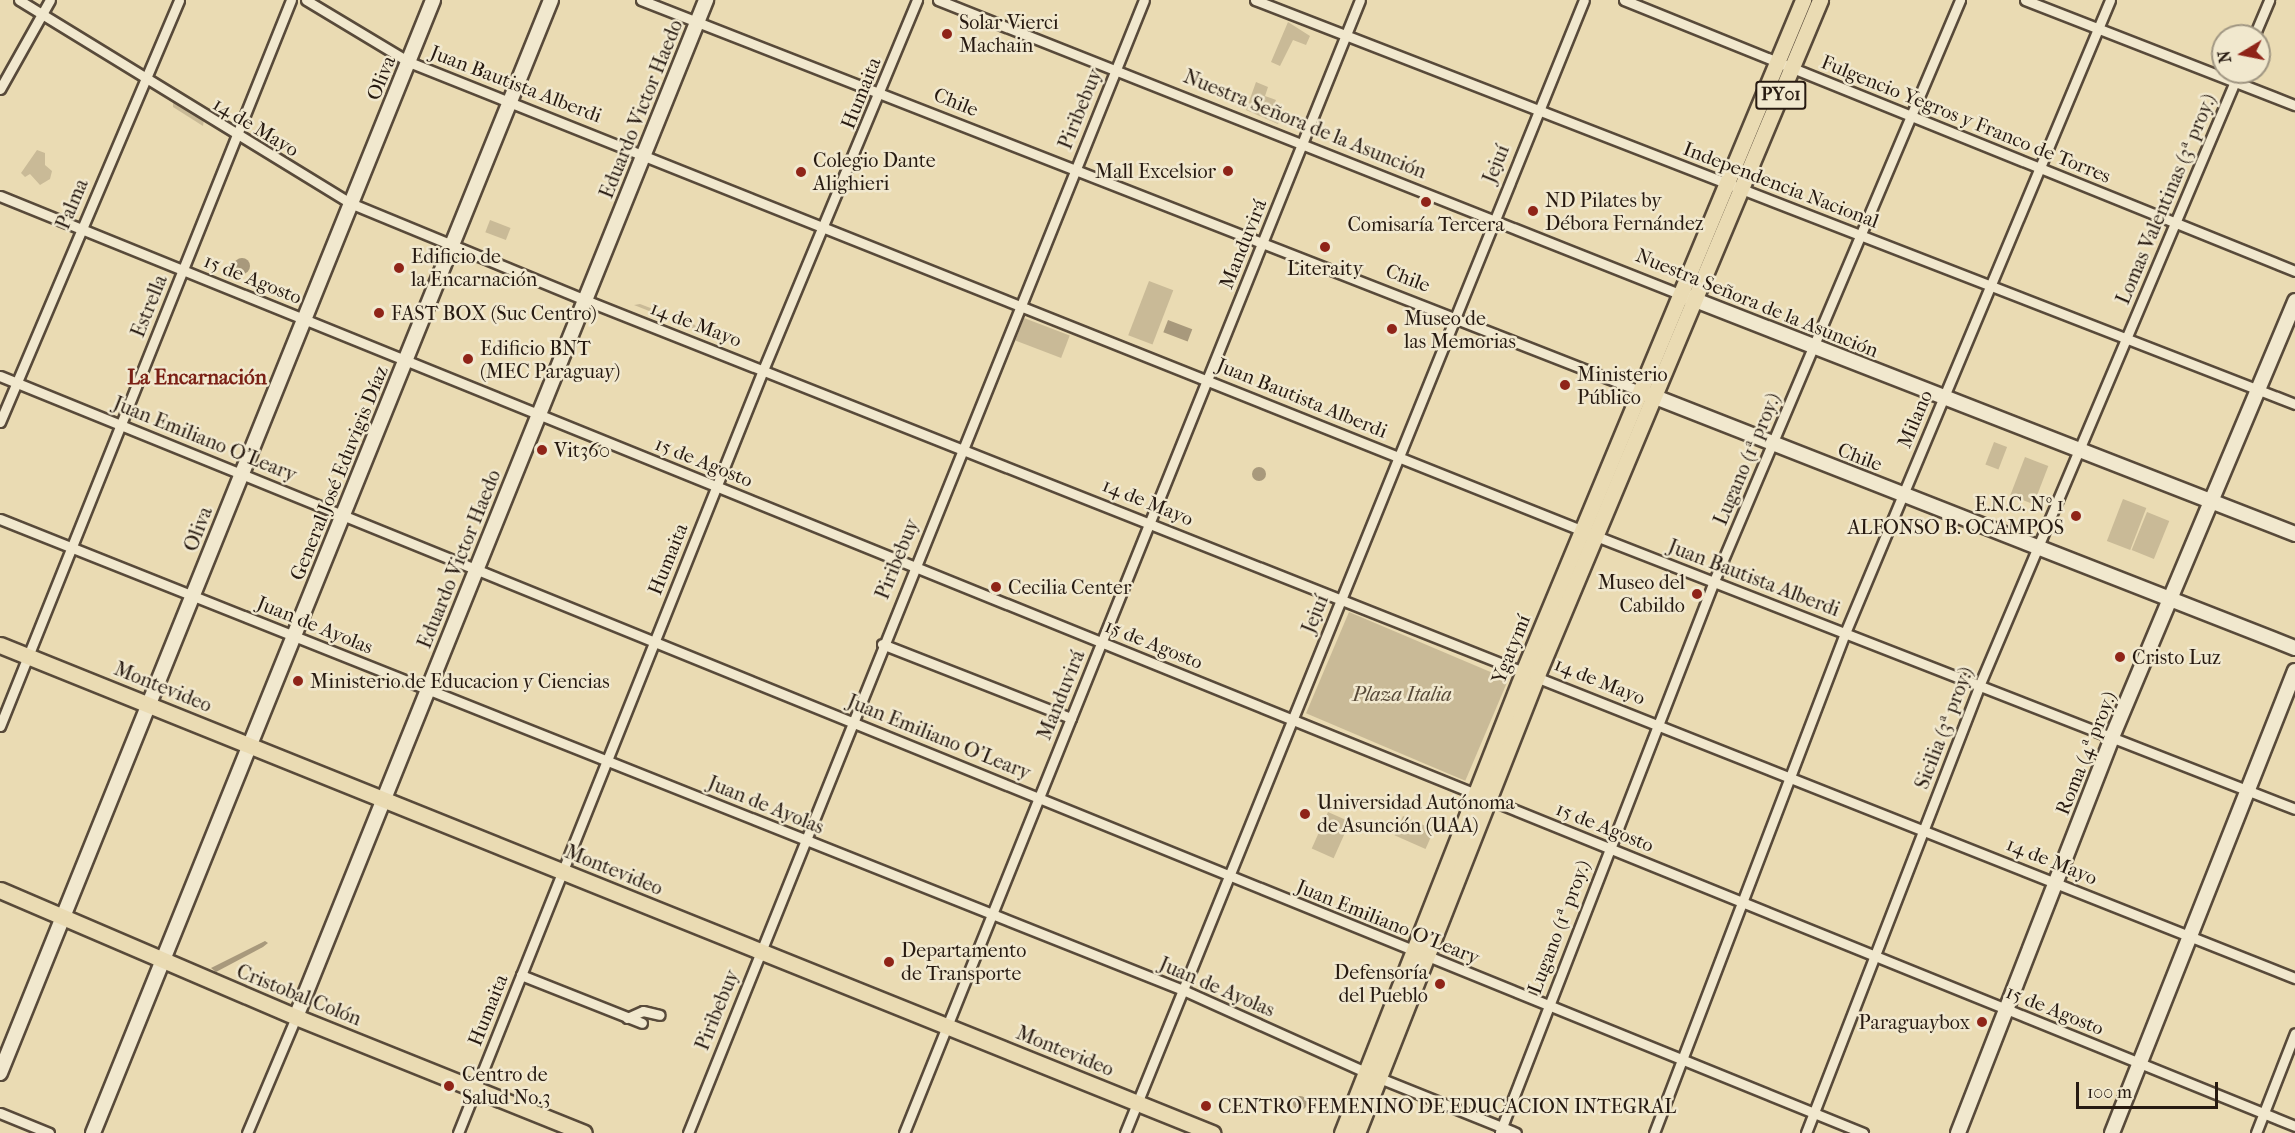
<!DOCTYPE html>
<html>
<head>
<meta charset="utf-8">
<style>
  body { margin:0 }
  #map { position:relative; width:2295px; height:1133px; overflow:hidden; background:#eadbb3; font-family:"IM FELL French Canon",serif }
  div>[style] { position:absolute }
  .green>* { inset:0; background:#c9ba97; transform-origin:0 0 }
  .water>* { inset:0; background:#a8997c; transform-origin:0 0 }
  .round { border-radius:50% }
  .roads { filter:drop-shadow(2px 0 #584a3a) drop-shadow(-2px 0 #584a3a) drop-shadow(0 2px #584a3a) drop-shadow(0 -2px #584a3a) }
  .street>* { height:9px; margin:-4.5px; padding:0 4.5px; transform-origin:4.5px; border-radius:4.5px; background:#f1e8ce }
  .secondary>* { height:14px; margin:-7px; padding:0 7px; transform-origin:7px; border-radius:7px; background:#f1e8ce }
  .primary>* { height:15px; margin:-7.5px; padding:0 7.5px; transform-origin:7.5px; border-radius:7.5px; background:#eadbb3 }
  .dots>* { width:16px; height:16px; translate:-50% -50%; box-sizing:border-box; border:3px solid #f1e8ce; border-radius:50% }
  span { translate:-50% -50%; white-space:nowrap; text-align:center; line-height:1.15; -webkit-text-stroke:5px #f1e8ce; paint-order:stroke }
  .shield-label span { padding:2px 4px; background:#f1e8ce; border:2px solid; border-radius:4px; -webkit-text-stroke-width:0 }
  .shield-label { font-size:18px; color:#271a11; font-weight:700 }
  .poi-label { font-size:20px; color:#271a11 }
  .left { translate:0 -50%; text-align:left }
  .right { translate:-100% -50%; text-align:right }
  .street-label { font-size:20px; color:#271a11 }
  .park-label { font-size:20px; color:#584a39; font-style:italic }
  .neighbourhood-label { font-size:21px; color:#7a1f14; font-weight:700 }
  .north { position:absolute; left:2211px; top:24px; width:60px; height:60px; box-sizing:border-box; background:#f1e8ce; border:2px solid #a09682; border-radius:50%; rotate:260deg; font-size:16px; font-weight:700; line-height:24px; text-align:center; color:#271a11 }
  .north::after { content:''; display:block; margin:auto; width:21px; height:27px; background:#8f2418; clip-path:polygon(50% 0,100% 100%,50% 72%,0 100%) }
  .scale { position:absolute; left:2076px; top:1082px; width:142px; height:27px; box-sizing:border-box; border:3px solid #271a11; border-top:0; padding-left:8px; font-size:18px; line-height:21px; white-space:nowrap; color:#271a11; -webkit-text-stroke:4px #f1e8ce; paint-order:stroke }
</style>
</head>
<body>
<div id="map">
  <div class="green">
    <i style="clip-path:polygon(1288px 22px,1310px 36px,1306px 45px,1293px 40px,1280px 66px,1271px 62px)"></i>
    <i style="clip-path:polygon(1256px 82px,1268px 87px,1265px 96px,1276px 100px,1271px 111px,1282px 114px,1278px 124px,1246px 110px)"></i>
    <i style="clip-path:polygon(173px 97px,204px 119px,203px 126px,173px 107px)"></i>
    <i style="clip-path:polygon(37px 150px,45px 153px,45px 165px,52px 171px,50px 179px,40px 185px,30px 174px,25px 177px,21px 173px)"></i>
    <i style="left:490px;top:220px;width:22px;height:13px;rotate:21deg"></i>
    <i style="left:1149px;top:281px;width:26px;height:58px;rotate:21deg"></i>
    <i style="clip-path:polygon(640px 304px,695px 325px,697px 330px,634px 305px)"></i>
    <i style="left:1024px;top:318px;width:49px;height:24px;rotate:21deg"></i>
    <i style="left:1994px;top:442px;width:14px;height:24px;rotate:21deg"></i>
    <i style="left:2025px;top:457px;width:25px;height:41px;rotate:21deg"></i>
    <i style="left:2123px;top:499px;width:25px;height:45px;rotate:21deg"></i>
    <i style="left:2147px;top:512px;width:24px;height:41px;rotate:22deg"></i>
    <i style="left:1349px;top:612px;width:173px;height:110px;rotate:23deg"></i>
    <i style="left:1328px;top:812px;width:24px;height:40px;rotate:24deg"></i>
    <i style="left:1403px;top:816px;width:34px;height:21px;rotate:24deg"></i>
  </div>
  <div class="water">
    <i class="round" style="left:234px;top:258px;width:16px;height:16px"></i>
    <i style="left:1168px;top:320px;width:26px;height:13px;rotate:21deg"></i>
    <i class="round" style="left:1252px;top:467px;width:14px;height:14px"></i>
    <i style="clip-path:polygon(265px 941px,268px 943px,263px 947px,216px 972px,211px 968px)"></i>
    <i class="round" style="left:1293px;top:1096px;width:14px;height:14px"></i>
  </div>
  <div class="roads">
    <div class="street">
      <i style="left:19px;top:0;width:388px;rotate:31.5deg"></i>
      <i style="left:350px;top:203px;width:254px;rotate:22.4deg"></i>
      <i style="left:585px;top:300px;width:1840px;rotate:21.63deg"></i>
      <i style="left:306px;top:0;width:120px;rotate:31deg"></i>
      <i style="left:409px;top:62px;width:1278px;rotate:21.77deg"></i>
      <i style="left:1596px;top:536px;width:750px;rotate:21.33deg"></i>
      <i style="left:641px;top:0;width:1076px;rotate:21.37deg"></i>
      <i style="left:938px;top:0;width:800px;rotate:21.63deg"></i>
      <i style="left:1255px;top:0;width:1116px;rotate:21.23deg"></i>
      <i style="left:1624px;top:0;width:724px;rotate:21.99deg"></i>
      <i style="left:2025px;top:0;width:290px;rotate:21.3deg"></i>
      <i style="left:2254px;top:36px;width:39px;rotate:-67deg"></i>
      <i style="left:0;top:89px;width:102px;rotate:-60.7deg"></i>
      <i style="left:0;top:196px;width:2476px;rotate:22.06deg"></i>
      <i style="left:0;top:376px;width:2011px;rotate:22.11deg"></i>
      <i style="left:0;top:422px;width:458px;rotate:-67deg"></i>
      <i style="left:0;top:519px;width:1273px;rotate:21.71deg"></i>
      <i style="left:1183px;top:990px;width:207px;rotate:24.2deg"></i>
      <i style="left:1372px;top:1075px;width:155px;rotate:21.9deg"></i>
      <i style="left:882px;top:644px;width:203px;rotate:21.4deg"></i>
      <i style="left:0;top:726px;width:782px;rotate:-68.16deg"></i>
      <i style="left:521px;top:975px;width:130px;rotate:21.6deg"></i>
      <i style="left:627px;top:1018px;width:17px;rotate:-24deg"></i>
      <i style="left:643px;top:1011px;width:17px;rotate:13deg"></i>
      <i style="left:0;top:1113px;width:53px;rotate:22.2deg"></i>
      <i style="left:1500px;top:1132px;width:591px;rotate:-68.77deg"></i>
      <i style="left:1714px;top:581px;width:631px;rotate:-67.05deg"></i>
      <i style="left:247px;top:1133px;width:126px;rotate:-67.1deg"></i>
      <i style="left:458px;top:1133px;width:822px;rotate:-68.21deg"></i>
      <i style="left:763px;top:370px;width:401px;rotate:-67.4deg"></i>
      <i style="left:688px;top:1133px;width:1221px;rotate:-68.08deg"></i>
      <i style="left:904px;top:1133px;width:1221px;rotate:-68.08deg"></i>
      <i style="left:1125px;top:1133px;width:1222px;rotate:-67.95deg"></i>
      <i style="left:1654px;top:1133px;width:535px;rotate:-69.09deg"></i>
      <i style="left:1845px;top:633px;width:686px;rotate:-67.28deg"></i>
      <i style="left:1806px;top:1133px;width:479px;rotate:-68.8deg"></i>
      <i style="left:1979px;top:686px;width:667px;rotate:-67.05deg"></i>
      <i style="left:2256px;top:1133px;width:107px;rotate:-68.7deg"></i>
    </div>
    <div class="secondary">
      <i style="left:1685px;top:296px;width:655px;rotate:21.31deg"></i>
      <i style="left:1645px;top:393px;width:698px;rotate:21.42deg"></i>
      <i style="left:296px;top:1017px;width:1097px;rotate:-68.04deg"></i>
      <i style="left:0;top:1073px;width:1157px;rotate:-68.02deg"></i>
      <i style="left:93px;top:1133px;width:1222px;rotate:-67.99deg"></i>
      <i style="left:1958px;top:1133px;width:425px;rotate:-68.7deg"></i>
      <i style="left:2112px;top:737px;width:473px;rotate:-67.2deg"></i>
      <i style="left:2112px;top:1133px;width:497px;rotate:-68.4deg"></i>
    </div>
    <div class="primary">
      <i style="left:0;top:645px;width:1307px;rotate:21.93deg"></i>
      <i style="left:0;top:890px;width:322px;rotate:23.2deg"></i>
      <i style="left:296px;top:1017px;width:310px;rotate:21.9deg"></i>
      <i style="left:1342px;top:1133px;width:497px;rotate:-68.5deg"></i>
      <i style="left:1524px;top:670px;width:726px;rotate:-67.39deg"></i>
      <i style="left:1357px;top:1133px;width:492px;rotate:-68.5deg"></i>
      <i style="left:1537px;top:675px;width:732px;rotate:-67.25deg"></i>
    </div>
  </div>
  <div class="dots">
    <i style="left:947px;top:34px;background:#8f2418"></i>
    <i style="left:1228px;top:171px;background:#8f2418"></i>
    <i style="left:801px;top:172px;background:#8f2418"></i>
    <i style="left:1426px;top:202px;background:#8f2418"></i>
    <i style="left:1533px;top:211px;background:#8f2418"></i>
    <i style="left:1325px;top:247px;background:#8f2418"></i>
    <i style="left:399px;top:268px;background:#8f2418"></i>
    <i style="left:379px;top:313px;background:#8f2418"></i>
    <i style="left:1392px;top:329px;background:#8f2418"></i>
    <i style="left:468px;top:359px;background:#8f2418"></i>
    <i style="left:1565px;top:385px;background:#8f2418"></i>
    <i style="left:542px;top:450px;background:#8f2418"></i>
    <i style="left:2076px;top:516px;background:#8f2418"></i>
    <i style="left:996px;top:587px;background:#8f2418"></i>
    <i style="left:1697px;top:594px;background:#8f2418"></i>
    <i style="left:2120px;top:657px;background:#8f2418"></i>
    <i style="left:298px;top:681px;background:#8f2418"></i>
    <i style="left:1305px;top:814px;background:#8f2418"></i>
    <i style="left:889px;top:962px;background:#8f2418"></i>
    <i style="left:1440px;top:984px;background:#8f2418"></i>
    <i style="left:1982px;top:1022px;background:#8f2418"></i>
    <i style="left:449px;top:1086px;background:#8f2418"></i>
    <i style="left:1206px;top:1106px;background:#8f2418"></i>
  </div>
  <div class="shield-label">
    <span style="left:1781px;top:95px">PY01</span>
  </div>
  <div class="poi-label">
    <span class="left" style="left:959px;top:34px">Solar Vierci<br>Machain</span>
    <span class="left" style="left:813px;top:172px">Colegio Dante<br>Alighieri</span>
    <span class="right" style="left:1216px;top:171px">Mall Excelsior</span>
    <span class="left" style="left:1545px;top:212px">ND Pilates by<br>Débora Fernández</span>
    <span style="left:1426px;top:224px">Comisaría Tercera</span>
    <span class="left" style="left:411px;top:268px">Edificio de<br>la Encarnación</span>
    <span style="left:1325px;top:268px">Literaity</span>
    <span class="left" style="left:391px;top:313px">FAST BOX (Suc Centro)</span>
    <span class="left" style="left:1404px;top:330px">Museo de<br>las Memorias</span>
    <span class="left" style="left:480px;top:360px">Edificio BNT<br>(MEC Paraguay)</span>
    <span class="left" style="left:1577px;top:386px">Ministerio<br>Público</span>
    <span class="left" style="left:554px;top:450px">Vit360</span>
    <span class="right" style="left:2064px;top:516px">E.N.C. Nº 1<br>ALFONSO B. OCAMPOS</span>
    <span class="right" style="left:1685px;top:594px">Museo del<br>Cabildo</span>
    <span class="left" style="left:1008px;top:587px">Cecilia Center</span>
    <span class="left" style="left:2132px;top:657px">Cristo Luz</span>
    <span class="left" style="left:310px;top:681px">Ministerio de Educacion y Ciencias</span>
    <span class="left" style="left:1317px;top:814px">Universidad Autónoma<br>de Asunción (UAA)</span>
    <span class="left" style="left:901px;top:962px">Departamento<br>de Transporte</span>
    <span class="right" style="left:1428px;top:984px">Defensoría<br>del Pueblo</span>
    <span class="right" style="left:1970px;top:1022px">Paraguaybox</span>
    <span class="left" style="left:462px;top:1086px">Centro de<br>Salud No.3</span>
    <span class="left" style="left:1218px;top:1106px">CENTRO FEMENINO DE EDUCACION INTEGRAL</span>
  </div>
  <div class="street-label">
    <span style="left:381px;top:78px;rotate:-68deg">Oliva</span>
    <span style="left:516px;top:84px;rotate:21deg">Juan Bautista Alberdi</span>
    <span style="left:861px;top:93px;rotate:-68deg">Humaita</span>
    <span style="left:956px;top:102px;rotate:22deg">Chile</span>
    <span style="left:641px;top:109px;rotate:-68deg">Eduardo Victor Haedo</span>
    <span style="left:1080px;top:109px;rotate:-68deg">Piribebuy</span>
    <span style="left:1966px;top:119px;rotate:22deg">Fulgencio Yegros y Franco de Torres</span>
    <span style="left:1305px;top:124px;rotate:22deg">Nuestra Señora de la Asunción</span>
    <span style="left:256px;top:127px;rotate:31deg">14 de Mayo</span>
    <span style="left:1496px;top:164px;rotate:-68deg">Jejuí</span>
    <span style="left:1781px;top:185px;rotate:21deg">Independencia Nacional</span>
    <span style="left:2166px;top:199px;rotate:-67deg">Lomas Valentinas (3ª proy.)</span>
    <span style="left:72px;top:204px;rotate:-67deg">Palma</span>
    <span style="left:1243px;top:244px;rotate:-68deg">Manduvirá</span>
    <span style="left:1408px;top:278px;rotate:21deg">Chile</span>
    <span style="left:253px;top:279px;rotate:22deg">15 de Agosto</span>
    <span style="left:1757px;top:303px;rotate:22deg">Nuestra Señora de la Asunción</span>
    <span style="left:149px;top:306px;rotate:-68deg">Estrella</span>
    <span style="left:696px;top:324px;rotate:21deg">14 de Mayo</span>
    <span style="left:1302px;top:398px;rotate:22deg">Juan Bautista Alberdi</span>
    <span style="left:1915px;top:419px;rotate:-67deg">Milano</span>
    <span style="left:205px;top:439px;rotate:22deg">Juan Emiliano O'Leary</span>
    <span style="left:1860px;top:457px;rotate:21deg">Chile</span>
    <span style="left:1747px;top:459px;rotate:-67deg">Lugano (1ª proy.)</span>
    <span style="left:704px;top:462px;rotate:22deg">15 de Agosto</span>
    <span style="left:339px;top:473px;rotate:-68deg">General José Eduvigis Díaz</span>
    <span style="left:1148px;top:502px;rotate:22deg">14 de Mayo</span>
    <span style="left:198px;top:529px;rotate:-69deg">Oliva</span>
    <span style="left:459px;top:559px;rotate:-68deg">Eduardo Victor Haedo</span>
    <span style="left:668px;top:559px;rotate:-68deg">Humaita</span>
    <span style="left:897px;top:559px;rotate:-68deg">Piribebuy</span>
    <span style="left:1754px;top:578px;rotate:21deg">Juan Bautista Alberdi</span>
    <span style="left:1315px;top:614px;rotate:-68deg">Jejuí</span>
    <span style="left:315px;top:625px;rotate:22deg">Juan de Ayolas</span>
    <span style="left:1154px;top:644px;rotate:22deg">15 de Agosto</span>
    <span style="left:1511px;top:649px;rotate:-68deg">Ygatymí</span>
    <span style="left:1600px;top:681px;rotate:22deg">14 de Mayo</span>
    <span style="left:163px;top:687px;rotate:22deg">Montevideo</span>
    <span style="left:1061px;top:695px;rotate:-68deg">Manduvirá</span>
    <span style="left:1944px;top:728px;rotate:-69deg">Sicilia (3ª proy.)</span>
    <span style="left:939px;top:737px;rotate:22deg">Juan Emiliano O'Leary</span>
    <span style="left:2086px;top:753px;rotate:-68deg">Roma (4ª proy.)</span>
    <span style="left:766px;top:805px;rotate:22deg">Juan de Ayolas</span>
    <span style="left:1605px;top:827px;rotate:22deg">15 de Agosto</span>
    <span style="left:2052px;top:861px;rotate:22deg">14 de Mayo</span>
    <span style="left:614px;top:870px;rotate:22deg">Montevideo</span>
    <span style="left:1388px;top:922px;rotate:22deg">Juan Emiliano O'Leary</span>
    <span style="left:1559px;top:927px;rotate:-69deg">Lugano (1ª proy.)</span>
    <span style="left:1217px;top:987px;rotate:23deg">Juan de Ayolas</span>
    <span style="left:299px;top:995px;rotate:22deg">Cristobal Colón</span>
    <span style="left:488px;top:1010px;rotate:-68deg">Humaita</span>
    <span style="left:717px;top:1010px;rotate:-68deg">Piribebuy</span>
    <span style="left:2055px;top:1010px;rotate:22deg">15 de Agosto</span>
    <span style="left:1065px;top:1051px;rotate:22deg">Montevideo</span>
  </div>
  <div class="park-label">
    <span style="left:1402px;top:694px">Plaza Italia</span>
  </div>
  <div class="neighbourhood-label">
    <span style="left:197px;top:377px">La Encarnación</span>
  </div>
  <div class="north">N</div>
  <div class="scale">100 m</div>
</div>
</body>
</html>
